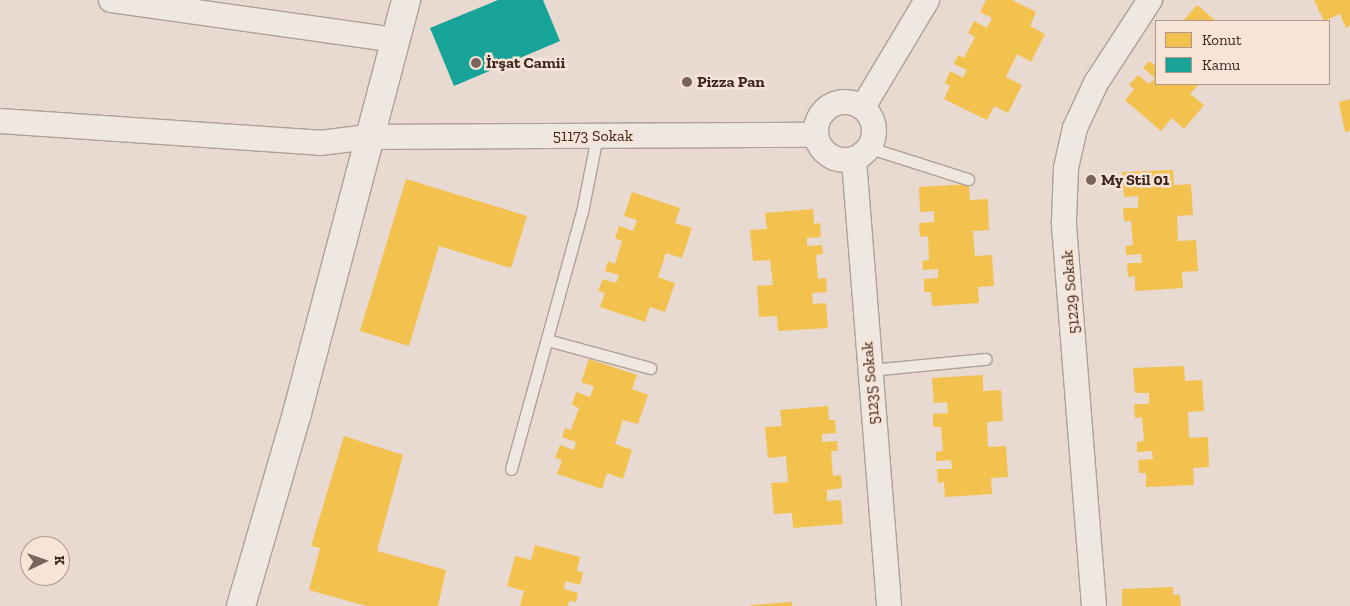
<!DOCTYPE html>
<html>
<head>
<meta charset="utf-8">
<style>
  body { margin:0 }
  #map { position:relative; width:1350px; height:606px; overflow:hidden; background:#e8dad0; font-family:"Zilla Slab",serif }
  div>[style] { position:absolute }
  .homes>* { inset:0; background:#f2c14e }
  .public>* { inset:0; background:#17a398 }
  .roads { filter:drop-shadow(1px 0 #ae9f98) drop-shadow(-1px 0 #ae9f98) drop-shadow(0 1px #ae9f98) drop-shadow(0 -1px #ae9f98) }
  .lane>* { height:11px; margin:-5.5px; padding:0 5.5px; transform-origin:5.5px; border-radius:5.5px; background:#efe8e2 }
  .street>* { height:24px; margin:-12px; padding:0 12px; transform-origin:12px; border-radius:12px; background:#efe8e2 }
  .street>.ring { margin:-12px; padding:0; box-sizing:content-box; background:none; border:24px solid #efe8e2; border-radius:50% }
  .secondary>* { height:28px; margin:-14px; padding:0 14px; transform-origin:14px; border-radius:14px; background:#efe8e2 }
  .dots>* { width:14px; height:14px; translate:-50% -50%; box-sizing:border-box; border:2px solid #f8e4d6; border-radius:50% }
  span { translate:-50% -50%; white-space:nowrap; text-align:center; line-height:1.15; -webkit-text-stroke:5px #f8e4d6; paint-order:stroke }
  .poi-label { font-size:16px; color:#3e251e; font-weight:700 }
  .left { translate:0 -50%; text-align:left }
  .street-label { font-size:16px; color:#3e251e }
  .legend { position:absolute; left:1155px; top:20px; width:175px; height:65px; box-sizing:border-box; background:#f8e4d6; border:1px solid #ae988c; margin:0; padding:6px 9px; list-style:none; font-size:15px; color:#3e251e }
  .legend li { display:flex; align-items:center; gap:10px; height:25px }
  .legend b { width:25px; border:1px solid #ae988c }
  .north { position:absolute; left:20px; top:536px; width:50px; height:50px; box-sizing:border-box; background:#f8e4d6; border:1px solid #ae988c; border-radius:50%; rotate:87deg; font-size:14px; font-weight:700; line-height:20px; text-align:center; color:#3e251e }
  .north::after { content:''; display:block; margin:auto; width:18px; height:22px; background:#7a645c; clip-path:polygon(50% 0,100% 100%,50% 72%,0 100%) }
</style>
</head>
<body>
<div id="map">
  <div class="homes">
    <i style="clip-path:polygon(986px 0,1012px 0,1036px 12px,1030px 26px,1045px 34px,1031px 62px,1017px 54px,1006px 77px,1022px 85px,1008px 113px,994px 106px,987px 120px,944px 99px,950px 86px,945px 83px,950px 71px,963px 78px,967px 70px,954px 64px,958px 55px,964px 58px,975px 37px,968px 33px,974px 21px,987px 28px,992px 18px,980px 12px)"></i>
    <i style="clip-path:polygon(1314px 0,1350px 0,1350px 26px,1346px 28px,1340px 14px,1324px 21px)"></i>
    <i style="clip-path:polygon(1197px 5px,1216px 21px,1183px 21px)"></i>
    <i style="clip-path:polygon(1149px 61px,1154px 65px,1156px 63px,1156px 84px,1199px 84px,1190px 94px,1204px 105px,1184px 129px,1172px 118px,1161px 131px,1125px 100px,1134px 89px,1129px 85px,1138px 75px,1149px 84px,1155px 78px,1143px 68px)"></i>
    <i style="clip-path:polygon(1350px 99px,1350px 131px,1345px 132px,1339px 102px)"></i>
    <i style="clip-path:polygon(1173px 170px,1174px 185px,1191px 184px,1193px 215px,1177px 216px,1178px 241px,1196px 240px,1198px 271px,1182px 272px,1183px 288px,1135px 291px,1135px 276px,1128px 277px,1127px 263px,1142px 263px,1141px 254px,1126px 255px,1126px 246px,1133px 245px,1131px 221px,1124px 221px,1123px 208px,1138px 208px,1138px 196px,1124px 197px,1122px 172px)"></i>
    <i style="clip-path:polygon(406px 179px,527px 216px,511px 268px,439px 246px,409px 346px,360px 331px)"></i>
    <i style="clip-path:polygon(969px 184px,970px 200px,988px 199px,989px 230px,973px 231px,975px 256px,992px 255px,994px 286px,978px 287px,979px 303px,932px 306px,931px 292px,924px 292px,924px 279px,938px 278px,938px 269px,923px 270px,922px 261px,929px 260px,928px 236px,920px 237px,919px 223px,934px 222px,934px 211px,920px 212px,919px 187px)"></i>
    <i style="clip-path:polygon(632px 192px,680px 208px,675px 223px,692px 228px,682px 258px,666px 253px,658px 277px,675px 283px,665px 312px,650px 307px,645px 322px,600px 307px,605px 293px,598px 291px,603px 279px,616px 283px,619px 275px,605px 271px,608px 261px,615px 264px,622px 241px,615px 238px,619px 226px,633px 231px,637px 220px,624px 216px)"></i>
    <i style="clip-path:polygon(813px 209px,814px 224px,820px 223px,821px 237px,807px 238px,807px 246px,822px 245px,823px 254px,816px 255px,818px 279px,826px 278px,827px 292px,812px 293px,813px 304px,826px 303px,828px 328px,778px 331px,777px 316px,759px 317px,757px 286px,773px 285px,770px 260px,753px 261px,750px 230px,767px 229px,765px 213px)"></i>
    <i style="clip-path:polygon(589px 359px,637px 375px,632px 389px,648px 395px,638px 424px,623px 420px,615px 444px,632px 450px,623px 479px,607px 473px,602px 489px,557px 474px,562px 460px,555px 458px,560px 445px,574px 450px,576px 442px,562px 437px,565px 428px,571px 430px,579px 408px,572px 405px,576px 392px,590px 397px,594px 386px,581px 382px)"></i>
    <i style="clip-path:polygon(1184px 366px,1185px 381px,1202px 380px,1204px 411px,1188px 412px,1189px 438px,1208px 437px,1209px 467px,1193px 468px,1194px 485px,1146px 487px,1146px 473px,1139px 473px,1138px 460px,1153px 459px,1152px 451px,1137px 452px,1137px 442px,1144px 441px,1142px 417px,1135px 418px,1134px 404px,1149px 404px,1149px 393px,1135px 393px,1133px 368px)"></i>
    <i style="clip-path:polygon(983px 375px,983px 391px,1001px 390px,1003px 421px,987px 422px,988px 447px,1006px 446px,1008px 477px,991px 478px,992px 494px,945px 497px,944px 482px,938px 483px,937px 469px,952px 469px,951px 460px,936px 461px,936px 452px,943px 451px,941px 427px,933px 427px,933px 414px,948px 413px,947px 402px,934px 403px,932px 378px)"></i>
    <i style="clip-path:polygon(828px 406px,829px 420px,835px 420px,836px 433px,822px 434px,822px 442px,837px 441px,838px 451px,831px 451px,833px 476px,841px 475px,842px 488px,827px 490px,827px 501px,841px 500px,843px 524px,793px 528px,792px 513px,774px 514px,771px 483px,788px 482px,786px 456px,768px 458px,765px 427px,782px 426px,780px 410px)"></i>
    <i style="clip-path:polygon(344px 436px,403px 455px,377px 551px,446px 570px,438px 606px,366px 606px,309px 590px,320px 548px,311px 546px)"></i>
    <i style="clip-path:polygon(535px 545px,580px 557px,577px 571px,583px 572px,580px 585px,566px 581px,564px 589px,578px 593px,576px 602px,569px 601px,568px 606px,520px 606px,524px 591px,507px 586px,515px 556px,531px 560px)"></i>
    <i style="clip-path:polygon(1173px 587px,1173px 595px,1180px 595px,1181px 606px,1122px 606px,1122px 589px)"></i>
    <i style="clip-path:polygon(792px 602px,792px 606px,751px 606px,751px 605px)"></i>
  </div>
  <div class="public">
    <i style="clip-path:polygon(498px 0,543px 0,560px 41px,454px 86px,430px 28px)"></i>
  </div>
  <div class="roads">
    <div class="lane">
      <i style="left:870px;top:148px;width:103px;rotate:17.6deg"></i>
      <i style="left:547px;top:340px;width:107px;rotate:15.2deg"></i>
      <i style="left:870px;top:370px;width:116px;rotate:-5.5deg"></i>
      <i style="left:511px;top:469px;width:267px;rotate:-74.6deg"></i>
      <i style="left:582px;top:212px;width:77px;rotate:-78.8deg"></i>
    </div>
    <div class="street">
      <i style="left:111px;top:0;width:287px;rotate:8deg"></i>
      <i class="ring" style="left:816px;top:102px;width:34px;height:34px"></i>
      <i style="left:863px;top:107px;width:125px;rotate:-59.1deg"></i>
      <i style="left:0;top:121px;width:321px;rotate:3.9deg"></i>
      <i style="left:320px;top:143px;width:49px;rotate:-7deg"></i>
      <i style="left:369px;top:137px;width:447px;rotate:-0.3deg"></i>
      <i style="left:854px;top:160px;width:447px;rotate:85.5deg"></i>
      <i style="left:1094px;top:606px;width:386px;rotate:-94.5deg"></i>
      <i style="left:1064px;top:221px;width:53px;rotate:-87.8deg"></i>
      <i style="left:1066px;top:168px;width:41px;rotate:-77.3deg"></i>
      <i style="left:1075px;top:128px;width:50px;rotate:-65deg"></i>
      <i style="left:1096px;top:83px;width:99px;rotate:-57deg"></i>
    </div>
    <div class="secondary">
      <i style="left:241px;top:606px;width:201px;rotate:-73.8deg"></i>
      <i style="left:297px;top:413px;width:427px;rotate:-75.2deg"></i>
    </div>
  </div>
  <div class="dots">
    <i style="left:476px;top:63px;background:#7a645c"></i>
    <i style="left:687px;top:82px;background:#7a645c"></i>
    <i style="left:1091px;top:180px;background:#7a645c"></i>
  </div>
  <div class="poi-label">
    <span class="left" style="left:486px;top:63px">İrşat Camii</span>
    <span class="left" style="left:697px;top:82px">Pizza Pan</span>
    <span class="left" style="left:1101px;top:180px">My Stil 01</span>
  </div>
  <div class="street-label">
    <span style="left:593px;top:136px">51173 Sokak</span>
    <span style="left:1071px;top:292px;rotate:-95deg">51229 Sokak</span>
    <span style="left:871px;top:383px;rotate:-95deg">51235 Sokak</span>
  </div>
  <ul class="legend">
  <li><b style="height:14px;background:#f2c14e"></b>Konut</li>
  <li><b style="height:14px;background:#17a398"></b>Kamu</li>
  </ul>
  <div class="north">K</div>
</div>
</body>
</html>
